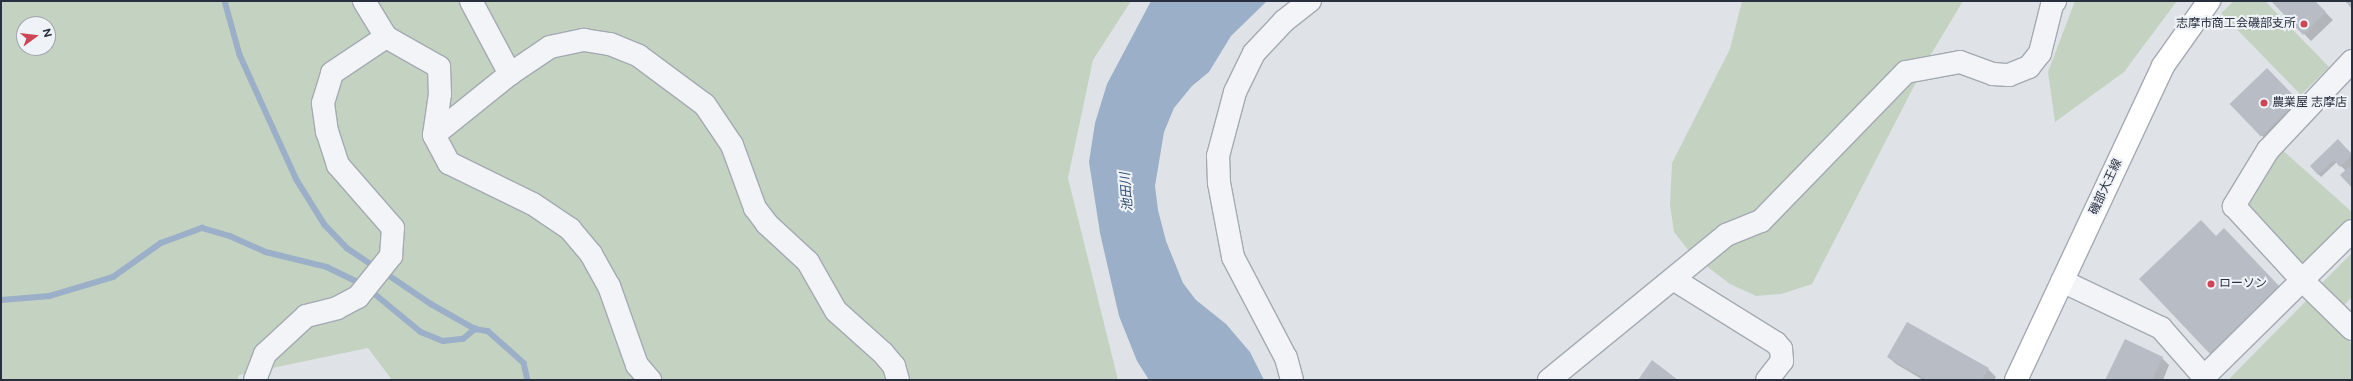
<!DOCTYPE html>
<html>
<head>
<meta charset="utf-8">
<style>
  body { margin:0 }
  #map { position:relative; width:2353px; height:381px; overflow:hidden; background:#dfe3e8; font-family:Figtree,"Noto Sans JP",sans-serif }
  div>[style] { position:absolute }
  .green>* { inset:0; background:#c4d2c1 }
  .water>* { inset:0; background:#9bafc8 }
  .shadow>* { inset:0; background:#0003; transform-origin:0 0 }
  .stream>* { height:5.5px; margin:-2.75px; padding:0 2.75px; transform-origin:2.75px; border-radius:2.75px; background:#9bafc8 }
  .building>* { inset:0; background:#b7bcc5; transform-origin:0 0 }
  .roads { filter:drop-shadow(1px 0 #a4aab2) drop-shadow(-1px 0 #a4aab2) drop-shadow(0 1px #a4aab2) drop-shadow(0 -1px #a4aab2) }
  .minor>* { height:22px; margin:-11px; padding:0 11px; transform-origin:11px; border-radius:11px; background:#f2f4f7 }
  .tertiary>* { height:22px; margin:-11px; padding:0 11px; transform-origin:11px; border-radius:11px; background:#f2f4f7 }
  .primary>* { height:22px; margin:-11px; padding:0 11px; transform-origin:11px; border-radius:11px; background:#fff }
  .dots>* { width:11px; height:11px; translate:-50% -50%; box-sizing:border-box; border:2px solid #eff2f6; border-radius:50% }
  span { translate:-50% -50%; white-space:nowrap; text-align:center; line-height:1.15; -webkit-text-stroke:4px #eff2f6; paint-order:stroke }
  .poi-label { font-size:12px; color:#28303f }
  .right { translate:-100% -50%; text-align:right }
  .left { translate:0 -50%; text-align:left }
  .street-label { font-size:12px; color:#28303f }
  .water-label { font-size:13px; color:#334d73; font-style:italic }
  .frame { position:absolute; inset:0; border:2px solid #28303f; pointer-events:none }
  .north { position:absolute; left:16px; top:16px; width:40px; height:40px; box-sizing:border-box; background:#eff2f6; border:1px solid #9fa4ad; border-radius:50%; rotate:75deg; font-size:11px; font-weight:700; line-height:16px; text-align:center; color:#28303f }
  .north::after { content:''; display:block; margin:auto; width:14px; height:18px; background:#cc4655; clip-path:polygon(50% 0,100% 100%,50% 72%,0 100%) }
</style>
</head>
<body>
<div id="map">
  <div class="green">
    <i style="clip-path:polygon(evenodd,1px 1px,1131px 1px,1093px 60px,1068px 178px,1118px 380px,392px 380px,368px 348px,239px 375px,238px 380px,1px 380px,1px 1px,24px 24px,48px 24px,48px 48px,24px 48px,24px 24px)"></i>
    <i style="clip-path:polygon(1742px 1px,1963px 1px,1927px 61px,1812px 284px,1781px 294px,1756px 296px,1730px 284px,1692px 255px,1674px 232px,1670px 205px,1672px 163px,1730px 49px)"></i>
    <i style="clip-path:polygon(2075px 1px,2177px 1px,2124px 72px,2055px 122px,2048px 72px)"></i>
    <i style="clip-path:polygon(2234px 1px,2265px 1px,2329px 67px,2301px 95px,2221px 13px)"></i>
    <i style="clip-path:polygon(2280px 148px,2352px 212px,2352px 217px,2298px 268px,2240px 206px)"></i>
    <i style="clip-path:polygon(2352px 253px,2352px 297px,2344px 305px,2322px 283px)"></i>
    <i style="clip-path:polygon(2307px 300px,2352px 344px,2352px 380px,2228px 380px)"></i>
  </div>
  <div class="water">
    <i style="clip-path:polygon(1151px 1px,1267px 1px,1231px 36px,1209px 72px,1192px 86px,1174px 108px,1164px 132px,1155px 186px,1158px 210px,1166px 241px,1183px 283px,1196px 300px,1226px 324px,1250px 352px,1264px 380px,1149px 380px,1137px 361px,1119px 316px,1100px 233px,1089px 162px,1095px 123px,1107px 84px)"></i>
  </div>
  <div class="shadow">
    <i style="clip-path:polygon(2272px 1px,2314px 1px,2333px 20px,2311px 41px)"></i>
    <i style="left:2267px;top:70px;width:54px;height:50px;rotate:45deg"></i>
    <i style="clip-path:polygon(2338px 140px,2352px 154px,2352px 187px,2346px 171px,2337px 162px,2321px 177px,2311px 166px)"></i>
    <i style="clip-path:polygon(1908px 323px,1988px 369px,1996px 377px,1994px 380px,1923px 380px,1896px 364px,1888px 357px)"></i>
    <i style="clip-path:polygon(2162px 358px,2169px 365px,2163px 380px,2106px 380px)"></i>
  </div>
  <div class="stream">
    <i style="left:225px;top:1px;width:56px;rotate:74.5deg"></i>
    <i style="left:240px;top:55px;width:137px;rotate:65.5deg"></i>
    <i style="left:297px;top:180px;width:53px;rotate:58.1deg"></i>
    <i style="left:325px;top:225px;width:32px;rotate:46deg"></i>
    <i style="left:347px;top:248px;width:36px;rotate:34deg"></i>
    <i style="left:384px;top:272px;width:57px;rotate:34.2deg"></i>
    <i style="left:431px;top:304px;width:51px;rotate:29.6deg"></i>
    <i style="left:475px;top:329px;width:13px;rotate:9deg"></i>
    <i style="left:488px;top:331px;width:48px;rotate:41.6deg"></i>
    <i style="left:524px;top:363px;width:17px;rotate:77deg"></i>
    <i style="left:369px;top:289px;width:67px;rotate:39.6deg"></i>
    <i style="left:421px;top:332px;width:24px;rotate:22deg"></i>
    <i style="left:443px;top:341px;width:20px;rotate:-6deg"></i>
    <i style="left:463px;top:339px;width:16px;rotate:-40deg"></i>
    <i style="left:1px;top:300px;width:49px;rotate:-4.7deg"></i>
    <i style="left:50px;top:296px;width:66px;rotate:-16.8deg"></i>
    <i style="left:113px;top:277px;width:59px;rotate:-35.3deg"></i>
    <i style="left:161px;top:243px;width:44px;rotate:-20.1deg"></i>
    <i style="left:202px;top:228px;width:29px;rotate:16deg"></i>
    <i style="left:230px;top:236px;width:39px;rotate:24deg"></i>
    <i style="left:266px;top:252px;width:63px;rotate:13.8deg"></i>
    <i style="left:327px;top:267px;width:39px;rotate:26deg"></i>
  </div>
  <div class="building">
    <i style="clip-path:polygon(2271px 1px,2315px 1px,2326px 12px,2303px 35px)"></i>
    <i style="clip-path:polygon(2345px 1px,2352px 1px,2352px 9px)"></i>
    <i style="left:2267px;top:68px;width:45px;height:52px;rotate:46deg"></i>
    <i style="clip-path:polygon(2338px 139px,2352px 155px,2340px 167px,2334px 160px,2318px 175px,2310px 166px)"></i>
    <i style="clip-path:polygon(2352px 164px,2352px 188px,2340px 175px)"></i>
    <i style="clip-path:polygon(2201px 220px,2216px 236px,2224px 228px,2282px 289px,2212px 356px,2139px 279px)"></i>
    <i style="clip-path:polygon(1907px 322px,1989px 368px,1982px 380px,1927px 380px,1887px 357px)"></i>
    <i style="clip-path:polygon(2125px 339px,2163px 357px,2152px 380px,2105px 380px)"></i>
    <i style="clip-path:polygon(1652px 360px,1678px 380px,1638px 380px)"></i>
  </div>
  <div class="roads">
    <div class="minor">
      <i style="left:364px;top:1px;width:42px;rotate:58.6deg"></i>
      <i style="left:386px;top:37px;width:61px;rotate:29.5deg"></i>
      <i style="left:439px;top:67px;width:27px;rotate:88deg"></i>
      <i style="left:440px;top:94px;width:41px;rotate:98.3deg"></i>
      <i style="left:434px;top:135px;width:32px;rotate:62deg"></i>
      <i style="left:449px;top:163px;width:93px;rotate:26deg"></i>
      <i style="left:533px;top:204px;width:45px;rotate:34deg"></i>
      <i style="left:570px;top:229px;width:33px;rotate:50deg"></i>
      <i style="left:591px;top:254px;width:37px;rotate:61deg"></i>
      <i style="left:609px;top:286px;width:84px;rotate:70.5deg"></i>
      <i style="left:637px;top:365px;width:20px;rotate:49deg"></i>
      <i style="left:471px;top:1px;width:83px;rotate:61.9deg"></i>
      <i style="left:2352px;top:61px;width:122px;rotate:133.3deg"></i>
      <i style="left:2268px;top:150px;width:66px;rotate:121.3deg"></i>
      <i style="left:2234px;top:206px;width:100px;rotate:47.4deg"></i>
      <i style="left:2302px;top:280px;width:70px;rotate:44.4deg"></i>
      <i style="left:434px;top:135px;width:97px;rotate:-38.8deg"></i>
      <i style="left:510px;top:74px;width:48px;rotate:-34deg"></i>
      <i style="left:550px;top:47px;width:35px;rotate:-12deg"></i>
      <i style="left:584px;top:40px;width:26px;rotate:9deg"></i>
      <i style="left:610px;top:44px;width:31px;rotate:22deg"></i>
      <i style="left:639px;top:56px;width:82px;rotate:36.6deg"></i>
      <i style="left:705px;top:105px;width:48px;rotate:56deg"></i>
      <i style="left:732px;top:145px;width:67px;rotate:69.9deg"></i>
      <i style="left:755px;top:208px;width:20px;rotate:53deg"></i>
      <i style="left:767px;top:224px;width:56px;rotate:42.8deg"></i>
      <i style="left:808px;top:262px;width:56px;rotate:60.3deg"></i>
      <i style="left:836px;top:311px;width:63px;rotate:41.8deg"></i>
      <i style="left:883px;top:353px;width:17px;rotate:50deg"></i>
      <i style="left:894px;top:366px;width:15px;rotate:74deg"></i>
      <i style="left:1673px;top:279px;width:121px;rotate:31.9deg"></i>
      <i style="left:1776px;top:343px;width:8px;rotate:50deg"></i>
      <i style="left:1781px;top:349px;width:12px;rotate:85deg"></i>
      <i style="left:1782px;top:361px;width:24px;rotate:128deg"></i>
      <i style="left:255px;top:380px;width:28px;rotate:-69deg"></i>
      <i style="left:265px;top:354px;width:56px;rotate:-42.8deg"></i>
      <i style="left:306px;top:316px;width:32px;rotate:-14deg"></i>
      <i style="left:337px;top:308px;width:24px;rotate:-28deg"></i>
      <i style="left:358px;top:297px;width:53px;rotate:-51.2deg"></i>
      <i style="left:391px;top:256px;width:28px;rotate:-86deg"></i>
      <i style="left:393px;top:228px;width:84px;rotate:-131.1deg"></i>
      <i style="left:338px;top:165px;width:35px;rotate:-108deg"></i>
      <i style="left:327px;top:132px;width:29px;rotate:-98deg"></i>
      <i style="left:323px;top:103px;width:31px;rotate:-73deg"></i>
      <i style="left:332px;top:73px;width:65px;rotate:-33.7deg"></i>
      <i style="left:1292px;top:380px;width:23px;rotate:-105deg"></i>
      <i style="left:1286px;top:358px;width:114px;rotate:-117.7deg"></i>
      <i style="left:1233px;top:257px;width:75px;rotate:-100.7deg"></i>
      <i style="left:1219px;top:183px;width:27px;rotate:-92deg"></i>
      <i style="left:1218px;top:156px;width:66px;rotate:-75.1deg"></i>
      <i style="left:1235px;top:92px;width:43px;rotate:-64deg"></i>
      <i style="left:1254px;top:53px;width:44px;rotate:-46.8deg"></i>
      <i style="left:1284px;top:21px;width:33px;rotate:-38deg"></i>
      <i style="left:1549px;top:380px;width:229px;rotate:-39.3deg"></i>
      <i style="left:1726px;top:235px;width:38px;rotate:-22deg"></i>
      <i style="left:1761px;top:221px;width:208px;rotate:-45.8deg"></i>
      <i style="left:1906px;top:72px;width:55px;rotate:-10.5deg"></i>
      <i style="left:1960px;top:62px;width:35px;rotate:20deg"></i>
      <i style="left:1993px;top:74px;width:16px;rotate:4deg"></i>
      <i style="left:2009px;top:75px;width:22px;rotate:-22deg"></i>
      <i style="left:2029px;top:67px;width:18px;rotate:-52deg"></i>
      <i style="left:2040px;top:53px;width:49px;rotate:-76deg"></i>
      <i style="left:2052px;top:5px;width:5px;rotate:-53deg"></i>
    </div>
    <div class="tertiary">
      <i style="left:2062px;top:281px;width:110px;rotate:25.4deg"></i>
      <i style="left:2161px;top:328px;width:65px;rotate:48.7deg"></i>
      <i style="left:2204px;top:377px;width:208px;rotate:-44.6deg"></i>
    </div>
    <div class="primary">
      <i style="left:2016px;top:380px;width:347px;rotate:-64.9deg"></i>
      <i style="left:2163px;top:66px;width:80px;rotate:-54.7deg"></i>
    </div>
  </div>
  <div class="dots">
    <i style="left:2304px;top:24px;background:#cc4655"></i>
    <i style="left:2264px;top:103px;background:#cc4655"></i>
    <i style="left:2211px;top:284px;background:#cc4655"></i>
  </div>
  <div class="poi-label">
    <span class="right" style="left:2296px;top:24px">志摩市商工会磯部支所</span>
    <span class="left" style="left:2272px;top:103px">農業屋 志摩店</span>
    <span class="left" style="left:2219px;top:284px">ローソン</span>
  </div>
  <div class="street-label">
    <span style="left:2106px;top:187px;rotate:-65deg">磯部大王線</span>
  </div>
  <div class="water-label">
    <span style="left:1127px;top:192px;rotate:-94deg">池田川</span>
  </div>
  <div class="frame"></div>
  <div class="north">N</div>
</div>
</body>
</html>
